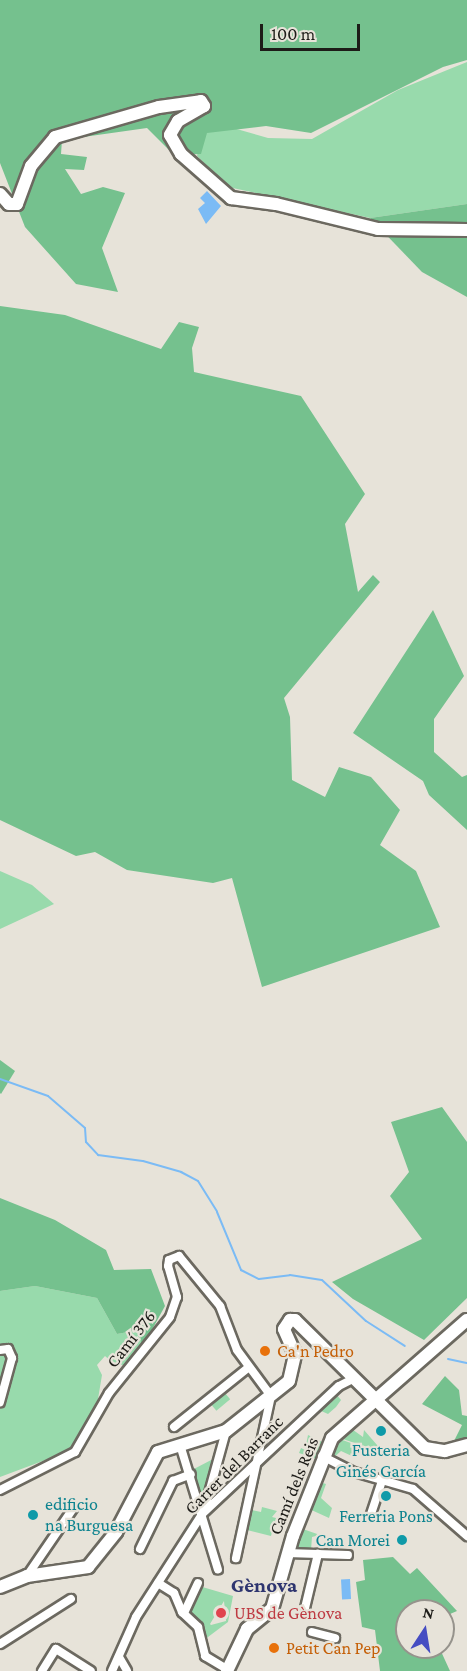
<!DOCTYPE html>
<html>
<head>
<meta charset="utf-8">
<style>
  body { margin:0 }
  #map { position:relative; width:467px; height:1671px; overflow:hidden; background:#e7e3d9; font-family:"Crimson Pro",serif }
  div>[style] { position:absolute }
  .green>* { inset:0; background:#98daac; transform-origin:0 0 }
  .forest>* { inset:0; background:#75c18e }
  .water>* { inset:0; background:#7bbbf5; transform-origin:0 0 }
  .stream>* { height:2px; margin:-1px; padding:0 1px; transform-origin:1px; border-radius:1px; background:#7bbbf5 }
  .roads { filter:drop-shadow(2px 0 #6c6960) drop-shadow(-2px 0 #6c6960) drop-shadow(0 2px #6c6960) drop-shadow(0 -2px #6c6960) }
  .street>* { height:8px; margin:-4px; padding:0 4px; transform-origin:4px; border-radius:4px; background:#fff }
  .secondary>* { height:12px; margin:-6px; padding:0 6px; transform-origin:6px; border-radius:6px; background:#fff }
  .dots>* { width:16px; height:16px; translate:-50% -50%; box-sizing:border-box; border:3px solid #e7e3d9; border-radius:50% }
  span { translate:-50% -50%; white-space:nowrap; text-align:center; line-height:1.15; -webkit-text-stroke:4.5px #e7e3d9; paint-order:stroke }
  .street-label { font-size:18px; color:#1d1c18 }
  .food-label { font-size:18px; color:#c56008 }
  .left { translate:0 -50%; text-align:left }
  .culture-label { font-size:18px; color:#0d838f }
  .right { translate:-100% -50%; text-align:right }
  .health-label { font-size:18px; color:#be3a42 }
  .quarter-label { font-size:21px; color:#2e356f; font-weight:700 }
  .north { position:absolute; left:395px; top:1599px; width:60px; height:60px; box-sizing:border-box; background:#e7e3d9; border:2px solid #96938c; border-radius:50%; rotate:12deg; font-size:16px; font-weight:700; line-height:24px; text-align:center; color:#1d1c18 }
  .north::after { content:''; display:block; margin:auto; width:21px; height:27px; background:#464dc2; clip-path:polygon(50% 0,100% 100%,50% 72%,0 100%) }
  .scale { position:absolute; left:260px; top:24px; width:100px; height:27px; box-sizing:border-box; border:3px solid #1d1c18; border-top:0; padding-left:8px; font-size:18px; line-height:21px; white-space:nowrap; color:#1d1c18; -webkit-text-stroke:4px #e7e3d9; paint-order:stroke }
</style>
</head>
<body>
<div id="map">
  <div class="green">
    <i style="clip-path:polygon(467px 62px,467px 204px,370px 218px,228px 187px,197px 156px,201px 137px,219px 124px,268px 138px,312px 139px,398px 90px)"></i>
    <i style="clip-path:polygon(0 871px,32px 885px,54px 904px,0 929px)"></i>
    <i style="clip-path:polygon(35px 1286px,97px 1298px,117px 1334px,139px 1330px,142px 1348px,127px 1366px,113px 1363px,105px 1356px,97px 1365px,102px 1375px,97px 1405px,72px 1450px,0 1477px,0 1291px)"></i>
    <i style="left:225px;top:1393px;width:8px;height:18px;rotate:50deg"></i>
    <i style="clip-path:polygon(336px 1394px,341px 1400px,336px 1407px,328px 1414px,319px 1410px)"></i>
    <i style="clip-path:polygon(349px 1427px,363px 1437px,364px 1430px,384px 1453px,337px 1437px)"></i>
    <i style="clip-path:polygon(308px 1435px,324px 1443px,323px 1447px,314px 1443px,322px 1448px,317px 1459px,299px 1453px,301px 1448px,305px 1450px)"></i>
    <i style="clip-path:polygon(337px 1438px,359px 1446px,354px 1457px,341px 1451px,332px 1459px,327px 1456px)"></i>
    <i style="clip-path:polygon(215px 1458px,205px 1501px,201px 1502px,192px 1470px)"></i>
    <i style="clip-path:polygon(316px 1481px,326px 1484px,321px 1498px,332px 1508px,329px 1518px,307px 1508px)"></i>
    <i style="clip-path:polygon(262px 1507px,277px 1511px,272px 1517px,276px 1518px,271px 1536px,247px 1530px,252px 1510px,261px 1512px)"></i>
    <i style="clip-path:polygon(300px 1528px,320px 1535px,312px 1537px,311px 1550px,292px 1549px)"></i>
    <i style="clip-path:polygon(evenodd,199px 1586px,233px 1596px,228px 1622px,204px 1640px,187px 1615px,199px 1586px,224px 1601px,226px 1621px,211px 1625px,210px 1624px,224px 1601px)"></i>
  </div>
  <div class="forest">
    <i style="clip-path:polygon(0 0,467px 0,467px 60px,443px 67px,311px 133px,266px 126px,207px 133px,201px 154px,174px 155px,147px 128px,62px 140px,61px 154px,87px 157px,84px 170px,65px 169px,81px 194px,103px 187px,125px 193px,102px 248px,118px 292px,76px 284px,25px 227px,0 163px)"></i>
    <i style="clip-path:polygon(467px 204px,467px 297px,422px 272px,370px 218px)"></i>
    <i style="clip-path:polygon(0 306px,65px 315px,161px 349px,179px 322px,199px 327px,192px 348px,194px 372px,301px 396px,365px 494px,345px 524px,358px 592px,373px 575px,380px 582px,284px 698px,290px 717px,292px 780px,325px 797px,339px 767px,371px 777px,400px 810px,380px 845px,416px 871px,440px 927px,262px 987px,232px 878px,213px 883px,127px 870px,95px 852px,76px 856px,0 820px)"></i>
    <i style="clip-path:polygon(433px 610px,464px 676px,434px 719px,434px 752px,462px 777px,467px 775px,467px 830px,429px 795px,423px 781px,353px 733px)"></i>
    <i style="clip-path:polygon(0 1060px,15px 1071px,1px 1094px,0 1093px)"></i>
    <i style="clip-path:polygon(442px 1107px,467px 1142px,467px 1298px,424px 1340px,353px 1299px,332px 1282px,422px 1239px,390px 1196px,409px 1172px,391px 1122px)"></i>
    <i style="clip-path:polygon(0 1198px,55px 1220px,106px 1250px,114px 1270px,151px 1269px,165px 1306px,142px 1348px,139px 1330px,117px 1334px,97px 1298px,35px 1286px,0 1291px)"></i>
    <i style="clip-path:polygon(445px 1376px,459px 1390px,462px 1415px,467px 1416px,467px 1437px,453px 1443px,462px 1425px,422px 1404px)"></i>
    <i style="clip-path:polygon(393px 1557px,410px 1574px,417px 1568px,457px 1611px,443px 1617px,443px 1611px,407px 1611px,407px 1647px,439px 1647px,450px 1671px,380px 1671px,375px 1630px,362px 1627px,356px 1582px,365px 1580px,363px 1560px)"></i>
  </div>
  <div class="water">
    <i style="clip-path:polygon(207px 191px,221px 206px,206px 224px,198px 209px,205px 203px,200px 198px)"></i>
    <i style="left:350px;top:1579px;width:20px;height:9px;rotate:87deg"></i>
  </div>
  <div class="stream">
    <i style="left:0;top:1079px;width:51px;rotate:19.5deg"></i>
    <i style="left:48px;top:1096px;width:49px;rotate:40.9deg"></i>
    <i style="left:85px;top:1128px;width:14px;rotate:86deg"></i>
    <i style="left:86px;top:1142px;width:18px;rotate:47deg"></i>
    <i style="left:98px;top:1155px;width:45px;rotate:7.6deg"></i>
    <i style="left:143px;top:1161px;width:40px;rotate:16deg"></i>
    <i style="left:181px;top:1172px;width:19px;rotate:28deg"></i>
    <i style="left:198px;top:1181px;width:36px;rotate:58deg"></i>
    <i style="left:217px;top:1212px;width:63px;rotate:67.5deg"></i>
    <i style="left:241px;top:1270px;width:20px;rotate:27deg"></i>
    <i style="left:259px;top:1279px;width:31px;rotate:-7deg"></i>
    <i style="left:290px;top:1275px;width:32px;rotate:9deg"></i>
    <i style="left:322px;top:1280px;width:60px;rotate:43deg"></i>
    <i style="left:366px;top:1321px;width:46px;rotate:32.7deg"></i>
    <i style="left:448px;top:1359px;width:19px;rotate:12deg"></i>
  </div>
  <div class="roads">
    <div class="street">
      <i style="left:0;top:1350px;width:8px;rotate:-7deg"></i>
      <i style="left:8px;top:1349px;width:10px;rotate:66deg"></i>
      <i style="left:12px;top:1358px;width:46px;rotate:105.3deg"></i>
      <i style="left:174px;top:1427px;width:95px;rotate:-38.6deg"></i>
      <i style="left:181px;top:1448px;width:127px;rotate:73.1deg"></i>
      <i style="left:322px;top:1456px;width:36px;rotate:27deg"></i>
      <i style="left:354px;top:1472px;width:61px;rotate:16.1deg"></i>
      <i style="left:413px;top:1489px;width:72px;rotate:41deg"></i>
      <i style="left:0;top:1490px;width:84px;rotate:-26.9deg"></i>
      <i style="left:75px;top:1452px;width:68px;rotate:-60deg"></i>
      <i style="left:109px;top:1393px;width:97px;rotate:-51.2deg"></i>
      <i style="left:170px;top:1317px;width:21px;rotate:-71deg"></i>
      <i style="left:177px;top:1297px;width:32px;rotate:-106deg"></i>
      <i style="left:168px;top:1266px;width:6px;rotate:-81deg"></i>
      <i style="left:169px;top:1260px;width:11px;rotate:-22deg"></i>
      <i style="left:179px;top:1256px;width:65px;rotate:50.6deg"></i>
      <i style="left:220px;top:1306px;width:47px;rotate:68.9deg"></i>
      <i style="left:237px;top:1350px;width:57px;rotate:53.5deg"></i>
      <i style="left:271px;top:1396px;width:166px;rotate:102.2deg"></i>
      <i style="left:204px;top:1511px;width:83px;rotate:-74.6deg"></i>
      <i style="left:370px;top:1517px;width:41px;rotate:-71.6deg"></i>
      <i style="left:140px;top:1549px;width:76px;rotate:-64.1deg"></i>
      <i style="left:173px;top:1481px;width:19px;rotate:-21deg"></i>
      <i style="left:287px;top:1553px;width:61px;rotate:1.9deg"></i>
      <i style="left:27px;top:1576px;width:83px;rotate:-55.7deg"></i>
      <i style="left:158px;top:1583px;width:19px;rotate:32deg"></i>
      <i style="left:174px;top:1593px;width:21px;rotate:67deg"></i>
      <i style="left:182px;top:1612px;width:22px;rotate:43deg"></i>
      <i style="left:198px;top:1627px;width:30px;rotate:76deg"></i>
      <i style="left:205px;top:1656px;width:27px;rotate:31deg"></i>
      <i style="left:305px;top:1608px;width:56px;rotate:-76.5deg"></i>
      <i style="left:184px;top:1613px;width:33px;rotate:-65deg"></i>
      <i style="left:312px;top:1632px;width:24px;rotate:15deg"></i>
      <i style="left:0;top:1644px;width:84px;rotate:-32.4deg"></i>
      <i style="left:119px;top:1657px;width:16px;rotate:60deg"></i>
      <i style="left:42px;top:1671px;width:26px;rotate:-58deg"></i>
      <i style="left:56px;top:1649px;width:41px;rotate:32.2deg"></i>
      <i style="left:112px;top:1671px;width:59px;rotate:-66deg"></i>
      <i style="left:136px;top:1617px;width:122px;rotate:-57.3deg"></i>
      <i style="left:202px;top:1514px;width:187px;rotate:-43.1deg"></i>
      <i style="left:339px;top:1386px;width:16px;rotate:-27deg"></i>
    </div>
    <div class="secondary">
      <i style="left:0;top:194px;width:13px;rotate:48deg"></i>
      <i style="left:9px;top:204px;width:8px"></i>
      <i style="left:17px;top:204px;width:40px;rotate:-69.8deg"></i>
      <i style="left:31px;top:166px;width:38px;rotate:-50deg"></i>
      <i style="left:55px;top:137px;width:108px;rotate:-16.1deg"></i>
      <i style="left:159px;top:107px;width:42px;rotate:-8.1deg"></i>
      <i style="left:201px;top:101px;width:6px;rotate:59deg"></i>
      <i style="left:204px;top:106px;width:30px;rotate:150deg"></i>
      <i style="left:178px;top:121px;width:16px;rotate:120deg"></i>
      <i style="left:170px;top:135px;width:22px;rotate:60deg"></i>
      <i style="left:181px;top:154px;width:67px;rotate:41.3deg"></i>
      <i style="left:231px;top:198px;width:45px;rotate:7.6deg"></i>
      <i style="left:276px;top:204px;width:105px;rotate:13.8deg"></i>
      <i style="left:378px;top:229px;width:89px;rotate:0.6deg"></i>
      <i style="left:0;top:1587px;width:29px;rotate:-22deg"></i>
      <i style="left:27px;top:1576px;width:62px;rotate:-8.4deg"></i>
      <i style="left:88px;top:1567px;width:45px;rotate:-51.3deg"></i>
      <i style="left:116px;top:1532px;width:90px;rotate:-62.3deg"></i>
      <i style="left:158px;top:1452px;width:71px;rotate:-17.2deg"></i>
      <i style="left:226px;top:1431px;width:80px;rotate:-38.4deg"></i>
      <i style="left:289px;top:1381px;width:28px;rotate:-77deg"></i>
      <i style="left:295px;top:1354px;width:27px;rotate:-114deg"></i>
      <i style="left:284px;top:1329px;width:11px;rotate:-56deg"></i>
      <i style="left:290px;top:1320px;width:5px"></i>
      <i style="left:295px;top:1320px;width:182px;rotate:44.6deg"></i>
      <i style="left:425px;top:1448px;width:20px;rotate:9deg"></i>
      <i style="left:445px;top:1451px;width:23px;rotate:-15deg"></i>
      <i style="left:227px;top:1671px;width:47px;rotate:-64.5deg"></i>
      <i style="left:247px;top:1629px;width:32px;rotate:-39deg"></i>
      <i style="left:272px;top:1609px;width:76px;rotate:-74deg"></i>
      <i style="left:293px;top:1536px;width:105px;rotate:-68.3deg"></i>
      <i style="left:332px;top:1438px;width:179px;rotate:-41.2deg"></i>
    </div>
  </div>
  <div class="dots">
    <i style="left:265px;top:1351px;background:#e8710a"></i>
    <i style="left:381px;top:1431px;background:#0f9aa8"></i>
    <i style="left:386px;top:1496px;background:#0f9aa8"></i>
    <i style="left:33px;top:1515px;background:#0f9aa8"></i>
    <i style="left:402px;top:1540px;background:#0f9aa8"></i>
    <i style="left:221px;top:1613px;background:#e0444e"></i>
    <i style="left:274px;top:1648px;background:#e8710a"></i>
  </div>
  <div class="street-label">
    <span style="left:131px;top:1339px;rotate:-52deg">Camí 376</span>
    <span style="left:234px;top:1465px;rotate:-45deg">Carrer del Barranc</span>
    <span style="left:294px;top:1486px;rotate:-68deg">Camí dels Reis</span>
  </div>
  <div class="food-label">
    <span class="left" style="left:277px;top:1351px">Ca'n Pedro</span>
    <span class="left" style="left:286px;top:1648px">Petit Can Pep</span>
  </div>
  <div class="culture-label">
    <span style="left:381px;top:1461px">Fusteria<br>Ginés García</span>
    <span class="left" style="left:45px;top:1515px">edificio<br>na Burguesa</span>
    <span style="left:386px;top:1516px">Ferreria Pons</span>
    <span class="right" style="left:390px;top:1540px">Can Morei</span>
  </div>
  <div class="health-label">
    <span class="left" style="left:234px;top:1613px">UBS de Gènova</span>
  </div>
  <div class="quarter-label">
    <span style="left:264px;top:1585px">Gènova</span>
  </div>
  <div class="north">N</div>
  <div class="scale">100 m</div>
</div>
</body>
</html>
